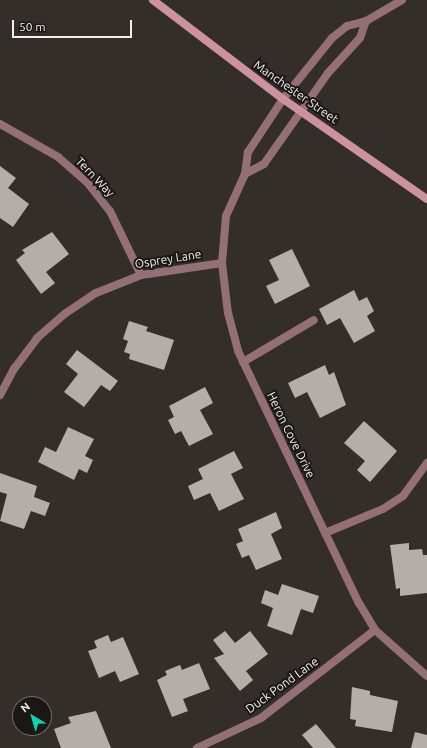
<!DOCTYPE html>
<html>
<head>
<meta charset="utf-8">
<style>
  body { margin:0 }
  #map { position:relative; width:427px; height:748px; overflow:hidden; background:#342e2b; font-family:Ubuntu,sans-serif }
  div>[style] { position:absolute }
  .building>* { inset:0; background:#b5adaa }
  .lane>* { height:8px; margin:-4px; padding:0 4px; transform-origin:4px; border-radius:4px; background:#946f74 }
  .street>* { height:8px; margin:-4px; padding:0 4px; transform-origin:4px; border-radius:4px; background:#946f74 }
  .secondary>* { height:8px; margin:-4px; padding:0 4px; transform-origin:4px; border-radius:4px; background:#ce929b }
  span { translate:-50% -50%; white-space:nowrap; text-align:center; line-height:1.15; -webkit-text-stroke:4px #1a1715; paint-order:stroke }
  .street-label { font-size:12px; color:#f3efed }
  .north { position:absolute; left:12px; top:696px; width:40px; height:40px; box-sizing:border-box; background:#1a1715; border:1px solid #716d6b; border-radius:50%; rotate:322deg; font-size:11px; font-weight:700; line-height:16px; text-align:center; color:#f3efed }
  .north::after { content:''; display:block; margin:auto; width:14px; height:18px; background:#0ad5b5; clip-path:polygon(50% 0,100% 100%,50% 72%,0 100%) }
  .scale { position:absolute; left:12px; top:20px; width:120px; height:18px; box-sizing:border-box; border:2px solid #f3efed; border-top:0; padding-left:5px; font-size:12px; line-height:14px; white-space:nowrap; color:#f3efed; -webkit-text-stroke:3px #1a1715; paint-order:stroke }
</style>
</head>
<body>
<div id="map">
  <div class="building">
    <i style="clip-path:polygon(0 166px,16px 178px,8px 188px,29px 204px,13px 227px,0 218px)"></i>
    <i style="clip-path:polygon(52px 232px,69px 254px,46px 272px,55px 283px,41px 294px,16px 260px,25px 253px,22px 250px)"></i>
    <i style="clip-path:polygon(292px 249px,310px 286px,275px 304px,266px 286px,279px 280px,269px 260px)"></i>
    <i style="clip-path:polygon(354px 290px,359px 301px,367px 297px,374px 311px,367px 316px,375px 331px,354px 343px,340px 318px,327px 325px,319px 309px)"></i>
    <i style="clip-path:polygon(129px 321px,148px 327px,146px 331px,174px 340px,164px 370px,129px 359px,130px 354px,124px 352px,128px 341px,123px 339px)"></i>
    <i style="clip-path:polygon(77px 350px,118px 381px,110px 391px,101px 385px,84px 407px,64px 392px,78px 374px,66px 364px)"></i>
    <i style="clip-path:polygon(325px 365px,329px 375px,334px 372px,346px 405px,320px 418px,307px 392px,295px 398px,288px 383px)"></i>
    <i style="clip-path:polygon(205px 387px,213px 403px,200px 410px,213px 434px,189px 446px,181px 431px,175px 434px,168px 420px,174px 417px,169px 406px)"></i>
    <i style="clip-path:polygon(364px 421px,397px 451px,370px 482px,357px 470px,365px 461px,344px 443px)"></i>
    <i style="clip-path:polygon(68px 427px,94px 439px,85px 456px,93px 460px,87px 473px,79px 469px,74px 480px,38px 462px,45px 447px,56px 452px)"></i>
    <i style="clip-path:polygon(234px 451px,243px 468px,231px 474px,244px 499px,219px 511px,210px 493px,194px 500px,188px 486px,203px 479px,198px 469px)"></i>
    <i style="clip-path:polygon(0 473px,37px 486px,34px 497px,50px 503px,45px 516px,31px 511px,24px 529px,0 521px,7px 494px,0 492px)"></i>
    <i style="clip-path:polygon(276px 512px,282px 528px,271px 534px,282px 559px,256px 570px,249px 555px,242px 558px,236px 544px,243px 541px,238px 529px)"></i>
    <i style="clip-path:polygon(409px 543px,409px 550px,422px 549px,423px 555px,427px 555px,427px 593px,400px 596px,400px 588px,396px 589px,390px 545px)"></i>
    <i style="clip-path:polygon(282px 584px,319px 596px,313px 613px,301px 609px,292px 635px,267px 626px,273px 608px,261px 603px,265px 590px,278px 595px)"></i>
    <i style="clip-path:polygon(225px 631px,235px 643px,250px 631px,268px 654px,246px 671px,253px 680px,240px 691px,214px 658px,224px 654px,213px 640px)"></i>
    <i style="clip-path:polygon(108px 635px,111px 642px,123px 637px,139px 674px,120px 682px,115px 671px,99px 678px,88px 651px,97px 648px,94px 641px)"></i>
    <i style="clip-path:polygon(199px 663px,210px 689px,183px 699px,188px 711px,172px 717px,157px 680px,167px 675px,165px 671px,180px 665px,182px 670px)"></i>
    <i style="clip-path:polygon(352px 687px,370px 691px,370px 695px,398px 701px,392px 732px,355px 726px,356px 720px,350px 719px)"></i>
    <i style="clip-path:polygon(96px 711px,111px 748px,61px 748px,54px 729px,71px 723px,68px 717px)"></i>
    <i style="clip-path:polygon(316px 724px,336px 748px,313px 748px,302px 735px)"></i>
    <i style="clip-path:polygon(415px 732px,427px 735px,427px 748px,411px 748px)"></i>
  </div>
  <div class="lane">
    <i style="left:243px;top:362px;width:82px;rotate:-30.6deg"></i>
    <i style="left:325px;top:533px;width:63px;rotate:-22.5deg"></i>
    <i style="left:383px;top:509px;width:24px;rotate:-33deg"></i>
    <i style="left:403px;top:496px;width:41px;rotate:-54deg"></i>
  </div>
  <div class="street">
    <i style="left:402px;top:0;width:42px;rotate:149.7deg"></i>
    <i style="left:366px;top:21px;width:20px;rotate:165deg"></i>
    <i style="left:347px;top:26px;width:19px;rotate:141deg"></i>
    <i style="left:332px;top:38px;width:78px;rotate:128.8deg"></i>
    <i style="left:283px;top:99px;width:64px;rotate:123.4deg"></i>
    <i style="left:248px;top:152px;width:22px;rotate:98deg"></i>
    <i style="left:245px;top:174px;width:46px;rotate:114.3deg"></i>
    <i style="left:226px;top:216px;width:47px;rotate:94.9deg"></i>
    <i style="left:222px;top:263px;width:50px;rotate:83.2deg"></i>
    <i style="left:228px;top:313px;width:39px;rotate:75deg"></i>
    <i style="left:238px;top:351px;width:280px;rotate:64.4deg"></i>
    <i style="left:359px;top:603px;width:31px;rotate:59deg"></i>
    <i style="left:375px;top:630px;width:69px;rotate:41.5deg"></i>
    <i style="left:0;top:124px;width:67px;rotate:29.6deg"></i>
    <i style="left:58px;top:157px;width:38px;rotate:41deg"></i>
    <i style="left:87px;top:182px;width:37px;rotate:52deg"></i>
    <i style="left:110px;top:211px;width:71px;rotate:64.2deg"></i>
    <i style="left:245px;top:174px;width:21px;rotate:-28deg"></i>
    <i style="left:264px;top:164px;width:111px;rotate:-54.9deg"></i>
    <i style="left:328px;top:73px;width:47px;rotate:-47.6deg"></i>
    <i style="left:360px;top:38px;width:18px;rotate:-71deg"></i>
    <i style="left:0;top:395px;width:30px;rotate:-62deg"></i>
    <i style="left:14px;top:369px;width:39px;rotate:-53deg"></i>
    <i style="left:37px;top:338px;width:38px;rotate:-41deg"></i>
    <i style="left:66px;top:313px;width:36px;rotate:-34deg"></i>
    <i style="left:96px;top:293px;width:48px;rotate:-21.8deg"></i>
    <i style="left:141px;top:275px;width:82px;rotate:-8.4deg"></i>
    <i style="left:197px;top:748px;width:71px;rotate:-25.1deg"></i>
    <i style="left:261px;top:718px;width:144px;rotate:-37.7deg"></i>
  </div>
  <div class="secondary">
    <i style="left:153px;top:0;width:163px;rotate:37.3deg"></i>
    <i style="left:283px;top:99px;width:175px;rotate:34.8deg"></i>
  </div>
  <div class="street-label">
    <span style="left:296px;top:92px;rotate:35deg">Manchester Street</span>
    <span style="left:95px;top:177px;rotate:46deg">Tern Way</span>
    <span style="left:168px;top:259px;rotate:-9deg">Osprey Lane</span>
    <span style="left:291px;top:435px;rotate:64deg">Heron Cove Drive</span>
    <span style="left:282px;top:685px;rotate:-36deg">Duck Pond Lane</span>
  </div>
  <div class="north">N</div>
  <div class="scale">50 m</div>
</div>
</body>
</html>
